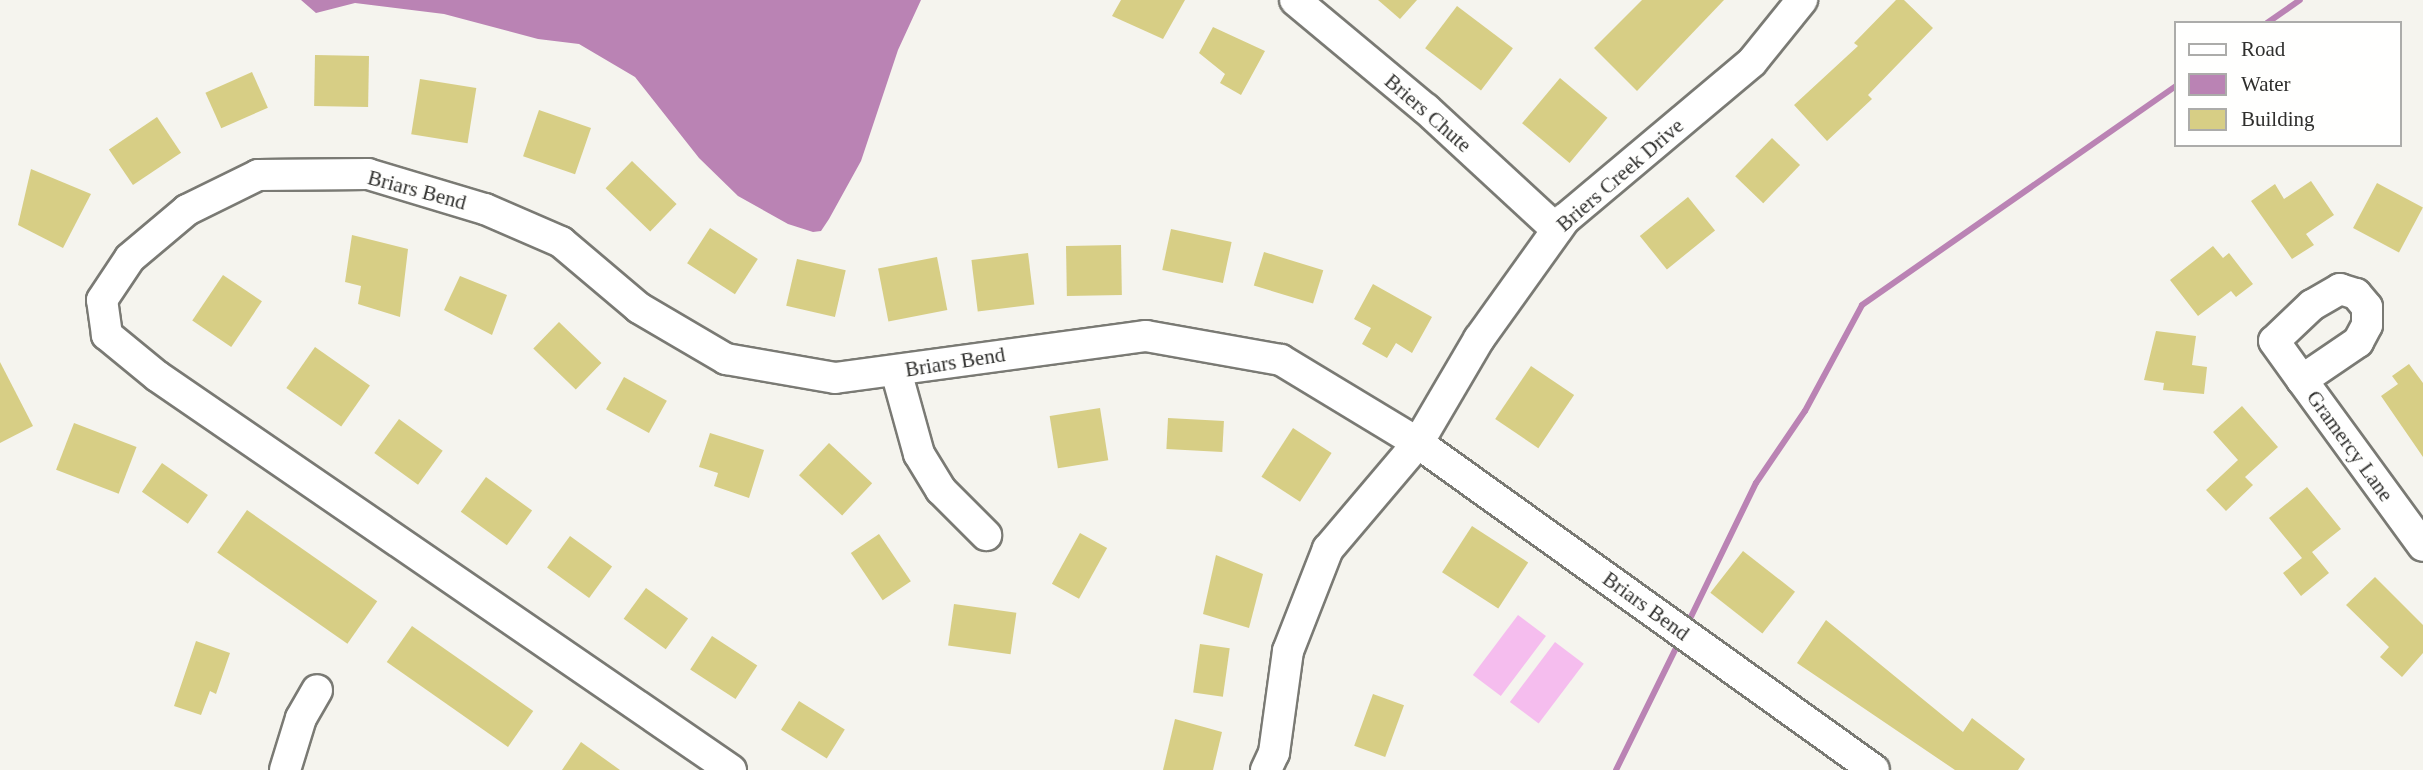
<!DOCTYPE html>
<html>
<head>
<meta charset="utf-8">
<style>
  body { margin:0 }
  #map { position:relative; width:2423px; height:770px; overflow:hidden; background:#f5f4ee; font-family:Georgia,serif }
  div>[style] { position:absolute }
  .green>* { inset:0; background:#f5bdee; transform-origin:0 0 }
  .water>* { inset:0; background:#ba83b4 }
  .stream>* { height:6px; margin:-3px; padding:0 3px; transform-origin:3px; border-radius:3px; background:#ba83b4 }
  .building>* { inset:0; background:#d7ce85; transform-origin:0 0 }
  .roads { filter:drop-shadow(2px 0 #7a7a74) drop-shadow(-2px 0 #7a7a74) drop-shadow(0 2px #7a7a74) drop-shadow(0 -2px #7a7a74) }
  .minor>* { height:30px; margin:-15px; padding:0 15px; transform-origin:15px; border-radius:15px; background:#fff }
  span { translate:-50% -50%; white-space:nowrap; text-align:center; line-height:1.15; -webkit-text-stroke:5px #fffffe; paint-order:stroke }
  .street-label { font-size:21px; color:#2f2f2d }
  .legend { position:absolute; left:2174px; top:21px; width:228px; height:126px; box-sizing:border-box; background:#fffffe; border:2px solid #acacaa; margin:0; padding:9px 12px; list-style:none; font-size:21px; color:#2f2f2d }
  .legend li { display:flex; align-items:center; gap:14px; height:35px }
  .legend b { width:35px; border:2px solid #acacaa }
</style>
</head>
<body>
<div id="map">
  <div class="green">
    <i style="left:1518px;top:615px;width:35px;height:75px;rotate:37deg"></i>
    <i style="left:1555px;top:642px;width:36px;height:75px;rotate:37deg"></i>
  </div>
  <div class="water">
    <i style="clip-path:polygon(301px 0,921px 0,898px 50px,861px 161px,829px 219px,821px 231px,813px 232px,788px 224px,738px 196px,699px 158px,635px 77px,579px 44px,538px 39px,444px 14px,355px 3px,316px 13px)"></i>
  </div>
  <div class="stream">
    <i style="left:2267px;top:23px;width:40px;rotate:-34.9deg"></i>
    <i style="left:1686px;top:627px;width:160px;rotate:-64.1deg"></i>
    <i style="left:1756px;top:483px;width:87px;rotate:-55.8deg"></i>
    <i style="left:1805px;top:411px;width:120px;rotate:-61.7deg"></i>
    <i style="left:1862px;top:305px;width:383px;rotate:-34.9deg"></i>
    <i style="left:1616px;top:770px;width:145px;rotate:-63.8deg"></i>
  </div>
  <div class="building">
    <i style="clip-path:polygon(1121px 0,1185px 0,1163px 39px,1112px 16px)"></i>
    <i style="clip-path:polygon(1378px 0,1417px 0,1400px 19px)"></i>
    <i style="clip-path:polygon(1642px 0,1724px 0,1637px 91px,1594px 48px)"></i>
    <i style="clip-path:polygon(1896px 0,1904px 0,1933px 28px,1868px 95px,1872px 99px,1827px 141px,1794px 105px,1858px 46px,1854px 43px)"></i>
    <i style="left:1457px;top:6px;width:70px;height:53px;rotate:37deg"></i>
    <i style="clip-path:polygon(1213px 27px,1265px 51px,1241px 95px,1220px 83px,1225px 74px,1199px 53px)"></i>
    <i style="left:315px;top:55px;width:54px;height:51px;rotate:1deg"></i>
    <i style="left:252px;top:72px;width:39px;height:51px;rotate:66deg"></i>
    <i style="left:1560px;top:78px;width:62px;height:59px;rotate:40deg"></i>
    <i style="left:420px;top:79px;width:57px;height:56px;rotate:9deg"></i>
    <i style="left:539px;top:110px;width:55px;height:49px;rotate:19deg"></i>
    <i style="left:157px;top:117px;width:43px;height:58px;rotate:56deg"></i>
    <i style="left:1772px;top:138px;width:39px;height:53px;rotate:44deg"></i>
    <i style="left:632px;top:161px;width:62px;height:38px;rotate:44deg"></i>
    <i style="clip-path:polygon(31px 169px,91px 194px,63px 248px,18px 225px)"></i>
    <i style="clip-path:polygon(2311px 181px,2334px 215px,2306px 234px,2314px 245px,2292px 259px,2251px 201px,2275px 184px,2284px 199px)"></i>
    <i style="left:2377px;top:183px;width:52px;height:51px;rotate:28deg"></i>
    <i style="left:1688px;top:197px;width:43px;height:62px;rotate:51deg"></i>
    <i style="left:710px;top:228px;width:57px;height:42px;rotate:33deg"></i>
    <i style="left:1171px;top:229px;width:62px;height:42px;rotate:12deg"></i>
    <i style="clip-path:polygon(352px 235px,408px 249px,400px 317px,358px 304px,361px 286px,345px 282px)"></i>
    <i style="left:1121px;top:245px;width:50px;height:55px;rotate:89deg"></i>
    <i style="clip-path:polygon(2213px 246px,2223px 258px,2229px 253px,2253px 284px,2236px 297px,2231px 291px,2198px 316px,2170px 280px)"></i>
    <i style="left:1264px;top:252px;width:62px;height:35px;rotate:17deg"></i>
    <i style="left:1028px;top:253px;width:52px;height:57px;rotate:83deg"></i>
    <i style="left:937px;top:257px;width:54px;height:60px;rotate:79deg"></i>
    <i style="left:797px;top:259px;width:50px;height:48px;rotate:13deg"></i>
    <i style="left:223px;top:275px;width:47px;height:55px;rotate:34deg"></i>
    <i style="clip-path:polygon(460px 276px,507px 295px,492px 335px,444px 310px)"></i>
    <i style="clip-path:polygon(1373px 284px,1432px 317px,1412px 353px,1396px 343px,1387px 358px,1362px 344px,1371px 328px,1354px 319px)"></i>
    <i style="left:559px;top:322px;width:59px;height:37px;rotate:44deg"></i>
    <i style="clip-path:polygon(2156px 331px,2196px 336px,2192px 365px,2207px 367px,2204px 394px,2163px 390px,2164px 383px,2144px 380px)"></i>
    <i style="left:315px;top:347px;width:67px;height:50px;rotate:35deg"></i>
    <i style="clip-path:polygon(0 362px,33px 426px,0 443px)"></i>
    <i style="clip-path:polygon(2409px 364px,2423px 383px,2423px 457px,2381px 396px,2398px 384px,2392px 376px)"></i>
    <i style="left:1531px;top:366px;width:52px;height:64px;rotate:34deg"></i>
    <i style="left:624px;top:377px;width:49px;height:37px;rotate:29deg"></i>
    <i style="clip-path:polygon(2242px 406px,2278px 447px,2245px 477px,2253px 485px,2226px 511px,2206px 490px,2238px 460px,2213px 432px)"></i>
    <i style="left:1100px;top:408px;width:53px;height:51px;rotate:81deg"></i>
    <i style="left:1168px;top:418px;width:56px;height:31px;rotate:3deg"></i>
    <i style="left:399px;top:419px;width:54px;height:42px;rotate:36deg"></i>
    <i style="left:74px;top:423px;width:67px;height:50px;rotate:21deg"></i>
    <i style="left:1293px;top:428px;width:46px;height:58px;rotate:33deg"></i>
    <i style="clip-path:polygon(710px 433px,764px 450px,749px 498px,714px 486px,718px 473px,699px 467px)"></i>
    <i style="left:829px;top:443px;width:59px;height:44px;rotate:43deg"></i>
    <i style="left:162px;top:463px;width:56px;height:35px;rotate:35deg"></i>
    <i style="left:486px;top:477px;width:57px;height:43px;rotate:36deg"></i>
    <i style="clip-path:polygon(2307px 487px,2341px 529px,2312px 552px,2329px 573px,2301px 596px,2283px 573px,2302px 558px,2269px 518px)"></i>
    <i style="left:247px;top:510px;width:159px;height:52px;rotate:35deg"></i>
    <i style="left:1472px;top:526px;width:67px;height:55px;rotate:33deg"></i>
    <i style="left:1080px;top:533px;width:31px;height:58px;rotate:29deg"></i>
    <i style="left:879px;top:534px;width:57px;height:34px;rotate:56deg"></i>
    <i style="left:570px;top:536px;width:52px;height:39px;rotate:36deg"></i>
    <i style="left:1743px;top:551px;width:66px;height:53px;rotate:38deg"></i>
    <i style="clip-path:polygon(1216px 555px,1263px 574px,1249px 628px,1203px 614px)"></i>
    <i style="clip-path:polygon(2375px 577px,2423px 625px,2423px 653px,2402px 677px,2380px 657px,2389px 647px,2346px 605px)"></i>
    <i style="left:646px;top:588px;width:52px;height:38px;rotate:36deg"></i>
    <i style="left:954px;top:604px;width:63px;height:42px;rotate:8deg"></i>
    <i style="clip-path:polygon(1826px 620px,1963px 732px,1972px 718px,2025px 759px,2018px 770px,1955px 770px,1797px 663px)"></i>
    <i style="left:412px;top:626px;width:148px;height:44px;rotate:35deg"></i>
    <i style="left:712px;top:636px;width:54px;height:40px;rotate:33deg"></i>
    <i style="clip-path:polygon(196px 641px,230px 653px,216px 694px,210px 691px,201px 715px,174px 706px)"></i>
    <i style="left:1200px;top:644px;width:30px;height:49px;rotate:8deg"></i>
    <i style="left:1373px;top:694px;width:33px;height:55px;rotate:20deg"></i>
    <i style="left:799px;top:701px;width:54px;height:34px;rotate:32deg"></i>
    <i style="clip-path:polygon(1175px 719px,1222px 732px,1213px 770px,1163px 770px)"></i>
    <i style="clip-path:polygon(581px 742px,620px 770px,562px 770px)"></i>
  </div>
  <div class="roads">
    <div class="minor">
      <i style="left:1295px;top:0;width:170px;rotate:39.8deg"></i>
      <i style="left:1426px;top:109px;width:178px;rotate:42.7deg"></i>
      <i style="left:896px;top:371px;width:86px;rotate:74.5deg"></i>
      <i style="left:919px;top:454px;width:42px;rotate:58.6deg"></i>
      <i style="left:941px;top:490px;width:64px;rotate:45deg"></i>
      <i style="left:2302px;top:380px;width:68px;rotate:-34.2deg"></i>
      <i style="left:2358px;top:342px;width:19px;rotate:-62deg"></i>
      <i style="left:2367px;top:325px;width:18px;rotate:-90deg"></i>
      <i style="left:2367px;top:307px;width:17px;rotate:-130deg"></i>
      <i style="left:2356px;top:294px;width:17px;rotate:-163deg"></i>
      <i style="left:2340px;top:289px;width:32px;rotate:150deg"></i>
      <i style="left:2312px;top:305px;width:52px;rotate:136.5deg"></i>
      <i style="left:2274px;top:341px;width:48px;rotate:54.3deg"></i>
      <i style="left:2302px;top:380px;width:205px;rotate:53.9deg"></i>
      <i style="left:285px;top:770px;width:54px;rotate:-72.9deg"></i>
      <i style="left:301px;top:718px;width:32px;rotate:-60deg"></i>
      <i style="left:731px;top:770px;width:696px;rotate:-145.53deg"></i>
      <i style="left:157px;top:376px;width:65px;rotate:-140.6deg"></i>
      <i style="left:107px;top:335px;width:35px;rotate:-98deg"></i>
      <i style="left:102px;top:300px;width:50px;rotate:-56.3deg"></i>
      <i style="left:130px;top:258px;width:75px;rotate:-40.1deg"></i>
      <i style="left:187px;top:210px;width:79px;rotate:-26.2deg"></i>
      <i style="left:258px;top:175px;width:110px;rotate:-0.5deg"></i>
      <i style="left:368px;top:174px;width:122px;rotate:16.7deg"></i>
      <i style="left:485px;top:209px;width:83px;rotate:23.5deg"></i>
      <i style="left:561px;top:242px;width:102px;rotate:40.2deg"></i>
      <i style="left:639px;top:308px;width:101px;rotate:30.4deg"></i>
      <i style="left:726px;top:359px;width:111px;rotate:9.9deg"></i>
      <i style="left:835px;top:378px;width:314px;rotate:-7.7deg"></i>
      <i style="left:1146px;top:336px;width:137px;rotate:10.1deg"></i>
      <i style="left:1281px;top:360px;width:160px;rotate:31.2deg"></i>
      <i style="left:1418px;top:443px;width:561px;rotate:35.64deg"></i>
      <i style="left:1266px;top:770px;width:19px;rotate:-65deg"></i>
      <i style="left:1274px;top:753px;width:103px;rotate:-82.2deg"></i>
      <i style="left:1288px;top:651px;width:110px;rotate:-68.6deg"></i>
      <i style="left:1328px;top:549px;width:139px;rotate:-49.7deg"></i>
      <i style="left:1418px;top:443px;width:121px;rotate:-59.6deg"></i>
      <i style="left:1479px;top:339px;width:148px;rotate:-54.4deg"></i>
      <i style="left:1565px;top:219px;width:244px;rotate:-40deg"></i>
      <i style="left:1752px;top:62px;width:80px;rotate:-51.1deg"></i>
    </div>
  </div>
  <div class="street-label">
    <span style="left:1428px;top:113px;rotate:41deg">Briers Chute</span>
    <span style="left:1620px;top:175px;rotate:-41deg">Briers Creek Drive</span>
    <span style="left:417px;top:190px;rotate:15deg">Briars Bend</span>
    <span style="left:955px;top:362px;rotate:-9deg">Briars Bend</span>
    <span style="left:2350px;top:446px;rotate:54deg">Gramercy Lane</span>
    <span style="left:1646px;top:606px;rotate:36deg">Briars Bend</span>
  </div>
  <ul class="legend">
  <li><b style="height:9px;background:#fff"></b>Road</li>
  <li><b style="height:19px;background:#ba83b4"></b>Water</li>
  <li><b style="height:19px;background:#d7ce85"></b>Building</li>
  </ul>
</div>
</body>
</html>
